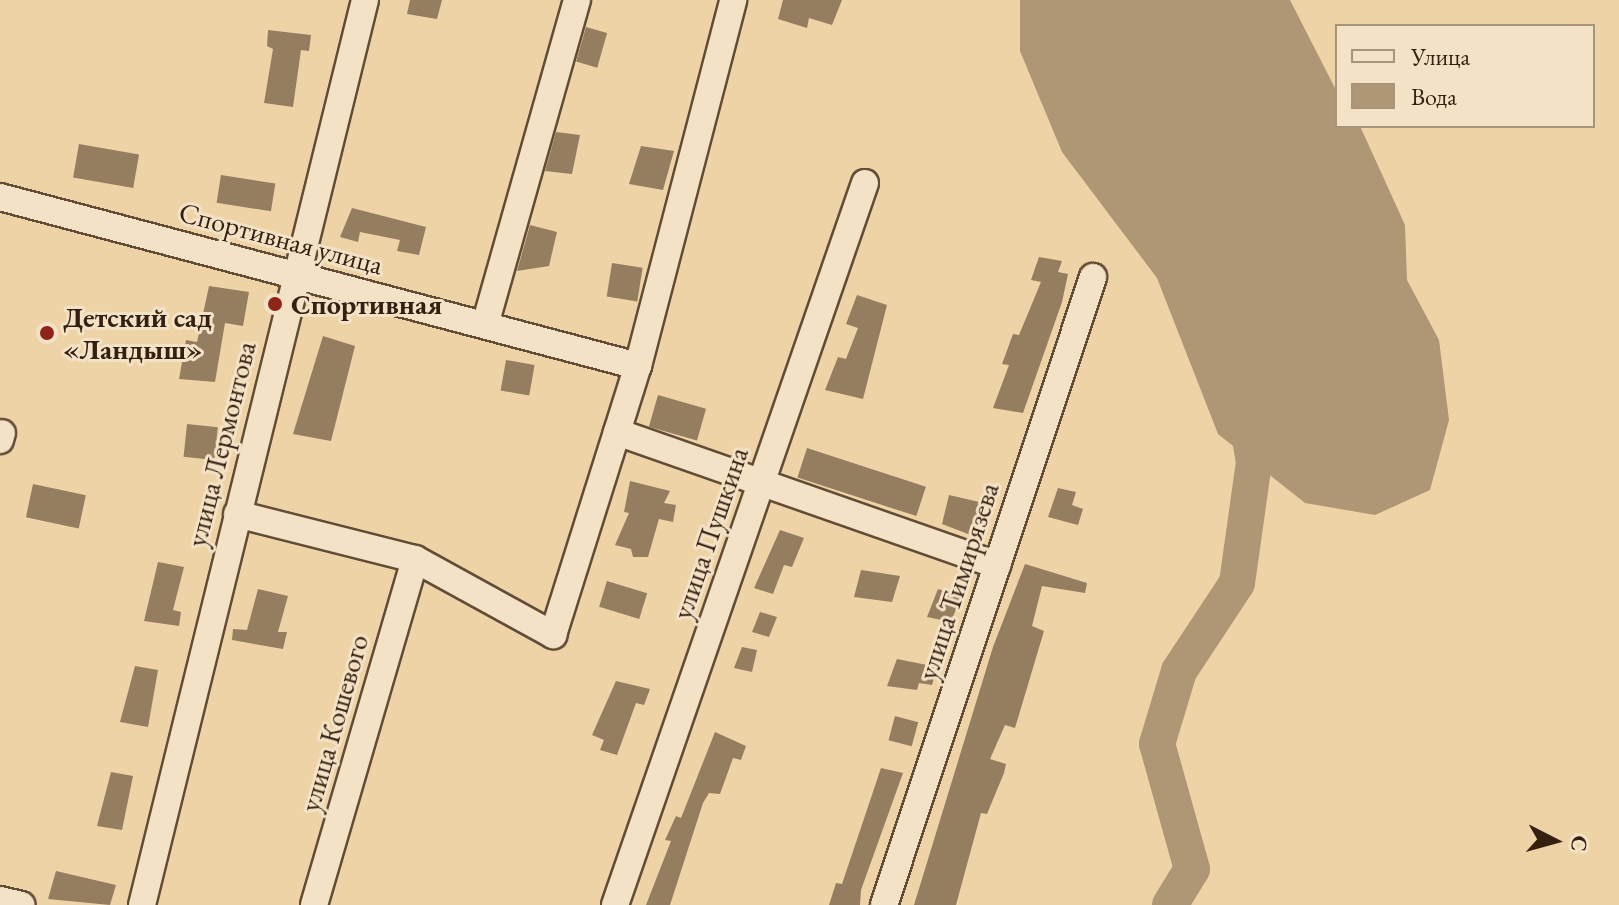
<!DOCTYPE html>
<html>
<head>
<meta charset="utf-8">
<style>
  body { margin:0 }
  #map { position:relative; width:1619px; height:905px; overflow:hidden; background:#eed3a7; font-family:"EB Garamond",serif }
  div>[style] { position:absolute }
  .water>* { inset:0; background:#af9674 }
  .river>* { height:36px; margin:-18px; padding:0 18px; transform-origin:18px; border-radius:18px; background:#af9674 }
  .building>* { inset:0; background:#957d5f; transform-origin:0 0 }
  .roads { filter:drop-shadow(2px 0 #634c36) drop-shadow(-2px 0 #634c36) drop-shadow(0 2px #634c36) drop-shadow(0 -2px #634c36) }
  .minor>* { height:26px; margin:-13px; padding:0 13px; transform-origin:13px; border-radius:13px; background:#f4e2c6 }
  .dots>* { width:22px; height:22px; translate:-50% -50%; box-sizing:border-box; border:4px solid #f4e2c6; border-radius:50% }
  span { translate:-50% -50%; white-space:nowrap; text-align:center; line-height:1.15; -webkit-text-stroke:6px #f4e2c6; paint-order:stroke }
  .street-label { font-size:28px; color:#351f10 }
  .poi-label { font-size:28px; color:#351f10; font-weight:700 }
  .left { translate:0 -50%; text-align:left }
  .legend { position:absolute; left:1335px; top:24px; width:260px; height:104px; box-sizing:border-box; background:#f4e2c6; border:2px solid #a8947d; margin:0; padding:10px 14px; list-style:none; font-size:24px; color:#351f10 }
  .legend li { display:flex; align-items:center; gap:16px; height:40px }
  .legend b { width:40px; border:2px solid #a8947d }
  .north { position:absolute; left:1515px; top:801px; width:80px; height:80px; -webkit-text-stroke:6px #f4e2c6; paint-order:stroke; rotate:96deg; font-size:22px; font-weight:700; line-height:32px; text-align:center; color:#351f10 }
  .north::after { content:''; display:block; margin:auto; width:28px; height:36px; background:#351f10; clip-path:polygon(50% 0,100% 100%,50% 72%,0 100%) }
</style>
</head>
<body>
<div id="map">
  <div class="water">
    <i style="clip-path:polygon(1020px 0,1290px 0,1337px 92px,1337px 126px,1360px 126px,1405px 225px,1407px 280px,1439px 340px,1449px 420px,1430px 490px,1375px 515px,1305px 503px,1218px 434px,1157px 278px,1062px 152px,1020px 51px)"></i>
  </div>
  <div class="river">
    <i style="left:1170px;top:905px;width:42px;rotate:-58.6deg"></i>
    <i style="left:1192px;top:869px;width:130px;rotate:-105.6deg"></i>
    <i style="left:1157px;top:744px;width:76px;rotate:-73.2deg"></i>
    <i style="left:1179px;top:671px;width:105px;rotate:-56.6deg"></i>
    <i style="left:1237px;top:583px;width:122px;rotate:-82deg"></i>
    <i style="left:1254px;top:462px;width:47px;rotate:-99.9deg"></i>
  </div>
  <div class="building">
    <i style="clip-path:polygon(410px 0,442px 0,437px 19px,407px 14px)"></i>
    <i style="clip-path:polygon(783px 0,842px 0,832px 25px,809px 18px,807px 28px,778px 19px)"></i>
    <i style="left:586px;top:27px;width:22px;height:36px;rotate:16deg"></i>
    <i style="clip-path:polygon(268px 30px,311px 35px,309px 51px,301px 50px,293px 107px,264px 103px,273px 49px,267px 46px)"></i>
    <i style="clip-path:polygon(556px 132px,580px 135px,572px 174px,545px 171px)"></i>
    <i style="left:79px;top:144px;width:61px;height:34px;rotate:10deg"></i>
    <i style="clip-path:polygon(641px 146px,674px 151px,663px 190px,629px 184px)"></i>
    <i style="left:221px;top:175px;width:55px;height:28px;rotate:9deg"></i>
    <i style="clip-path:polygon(352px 208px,426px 227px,419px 255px,397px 251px,400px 240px,360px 232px,358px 242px,340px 237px)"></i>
    <i style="clip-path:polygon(530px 225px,557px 232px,549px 266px,517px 271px)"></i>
    <i style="clip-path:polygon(1039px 257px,1062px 261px,1058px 272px,1068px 274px,1062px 302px,1023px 413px,993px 408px,1009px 365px,1002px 364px,1013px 334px,1019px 335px,1041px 282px,1031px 280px)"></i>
    <i style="left:612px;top:263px;width:31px;height:34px;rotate:9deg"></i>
    <i style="clip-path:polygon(209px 286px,249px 292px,243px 326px,225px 323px,215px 382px,179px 379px,186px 340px,197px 342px)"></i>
    <i style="clip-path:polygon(857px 295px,887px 305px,863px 399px,825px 390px,838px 357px,846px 359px,858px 328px,846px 324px)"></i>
    <i style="clip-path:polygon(323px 336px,355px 346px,331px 441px,293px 434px)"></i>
    <i style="left:506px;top:360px;width:29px;height:31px;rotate:10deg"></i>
    <i style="left:658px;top:395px;width:50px;height:33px;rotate:16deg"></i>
    <i style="left:187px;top:424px;width:31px;height:33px;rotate:6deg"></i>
    <i style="left:807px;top:448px;width:125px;height:31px;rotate:18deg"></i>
    <i style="clip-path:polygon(630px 481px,670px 491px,664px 503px,676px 505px,673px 522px,659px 519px,648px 557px,633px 557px,631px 549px,615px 545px,629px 513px,624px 512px)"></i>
    <i style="left:33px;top:484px;width:54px;height:34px;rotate:12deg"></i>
    <i style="clip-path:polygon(1058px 488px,1076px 492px,1072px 505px,1083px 509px,1078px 525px,1048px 517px)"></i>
    <i style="clip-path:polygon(949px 495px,992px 505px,981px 539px,942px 524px)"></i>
    <i style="clip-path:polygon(780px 530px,804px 538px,792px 567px,784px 565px,773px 594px,754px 588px)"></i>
    <i style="clip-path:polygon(158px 562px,184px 567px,173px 610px,181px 612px,179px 626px,144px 621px)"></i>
    <i style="clip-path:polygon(1025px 564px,1087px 583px,1085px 593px,1042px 586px,1032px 626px,1044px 631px,1015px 728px,1005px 725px,990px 759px,1006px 764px,1004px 773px,987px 814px,981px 813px,956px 905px,914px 905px,993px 647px)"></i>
    <i style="clip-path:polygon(861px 570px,900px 576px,892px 602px,854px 597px)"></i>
    <i style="left:607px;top:581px;width:42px;height:27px;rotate:17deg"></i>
    <i style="clip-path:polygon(258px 589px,288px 596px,278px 632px,287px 632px,283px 649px,232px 640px,233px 629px,247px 630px)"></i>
    <i style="clip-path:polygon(938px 589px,961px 596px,951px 622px,927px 617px)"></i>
    <i style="clip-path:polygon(760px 612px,777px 617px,769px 637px,752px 632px)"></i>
    <i style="clip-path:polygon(742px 647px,757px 650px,752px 672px,734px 668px)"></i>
    <i style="clip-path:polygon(897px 659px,937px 667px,932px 685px,919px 683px,917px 690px,887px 686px)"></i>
    <i style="clip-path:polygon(135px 666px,158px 670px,148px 727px,120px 722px)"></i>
    <i style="clip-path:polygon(616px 681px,650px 689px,644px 705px,636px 703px,617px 755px,600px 750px,604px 740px,592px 735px)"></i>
    <i style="left:895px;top:716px;width:24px;height:25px;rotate:15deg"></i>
    <i style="clip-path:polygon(715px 732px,746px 746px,741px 760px,733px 758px,720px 794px,709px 793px,703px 803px,670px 905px,646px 905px,671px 841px,665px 840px,676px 816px,681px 818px)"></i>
    <i style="clip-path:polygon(881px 768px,903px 773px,861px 890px,860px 905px,829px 905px,836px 883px,842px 884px)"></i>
    <i style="clip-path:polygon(111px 772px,133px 776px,122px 830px,97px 826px)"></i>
    <i style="clip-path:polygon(56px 871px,116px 885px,110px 905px,48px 899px)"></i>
  </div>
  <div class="roads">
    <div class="minor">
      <i style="left:0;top:197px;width:660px;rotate:14.84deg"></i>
      <i style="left:485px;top:325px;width:338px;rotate:-74.2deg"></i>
      <i style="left:617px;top:432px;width:403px;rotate:19.3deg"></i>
      <i style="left:0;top:440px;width:7px;rotate:-74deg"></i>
      <i style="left:237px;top:514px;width:184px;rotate:14.2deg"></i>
      <i style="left:415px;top:559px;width:158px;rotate:28.8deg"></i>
      <i style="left:553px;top:635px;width:282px;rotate:-72.5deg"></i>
      <i style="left:638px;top:366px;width:378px;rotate:-75.4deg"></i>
      <i style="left:0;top:900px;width:22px;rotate:13deg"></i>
      <i style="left:142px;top:905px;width:932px;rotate:-76.16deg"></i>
      <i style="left:314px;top:905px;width:360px;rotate:-73.7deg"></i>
      <i style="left:615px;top:905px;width:764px;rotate:-70.9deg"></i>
      <i style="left:884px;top:905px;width:662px;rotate:-71.59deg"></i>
    </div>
  </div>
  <div class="dots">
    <i style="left:275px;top:304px;background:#8f2418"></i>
    <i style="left:47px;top:333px;background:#8f2418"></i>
  </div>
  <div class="street-label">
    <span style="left:281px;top:238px;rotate:15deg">Спортивная улица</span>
    <span style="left:221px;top:444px;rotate:-76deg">улица Лермонтова</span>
    <span style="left:710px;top:533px;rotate:-71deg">улица Пушкина</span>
    <span style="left:958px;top:581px;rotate:-72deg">улица Тимирязева</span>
    <span style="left:334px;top:723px;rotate:-74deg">улица Кошевого</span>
  </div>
  <div class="poi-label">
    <span class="left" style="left:291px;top:304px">Спортивная</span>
    <span class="left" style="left:63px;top:333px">Детский сад<br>«Ландыш»</span>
  </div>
  <ul class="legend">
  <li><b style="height:10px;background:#f4e2c6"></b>Улица</li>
  <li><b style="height:22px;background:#af9674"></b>Вода</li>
  </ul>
  <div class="north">С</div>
</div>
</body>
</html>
